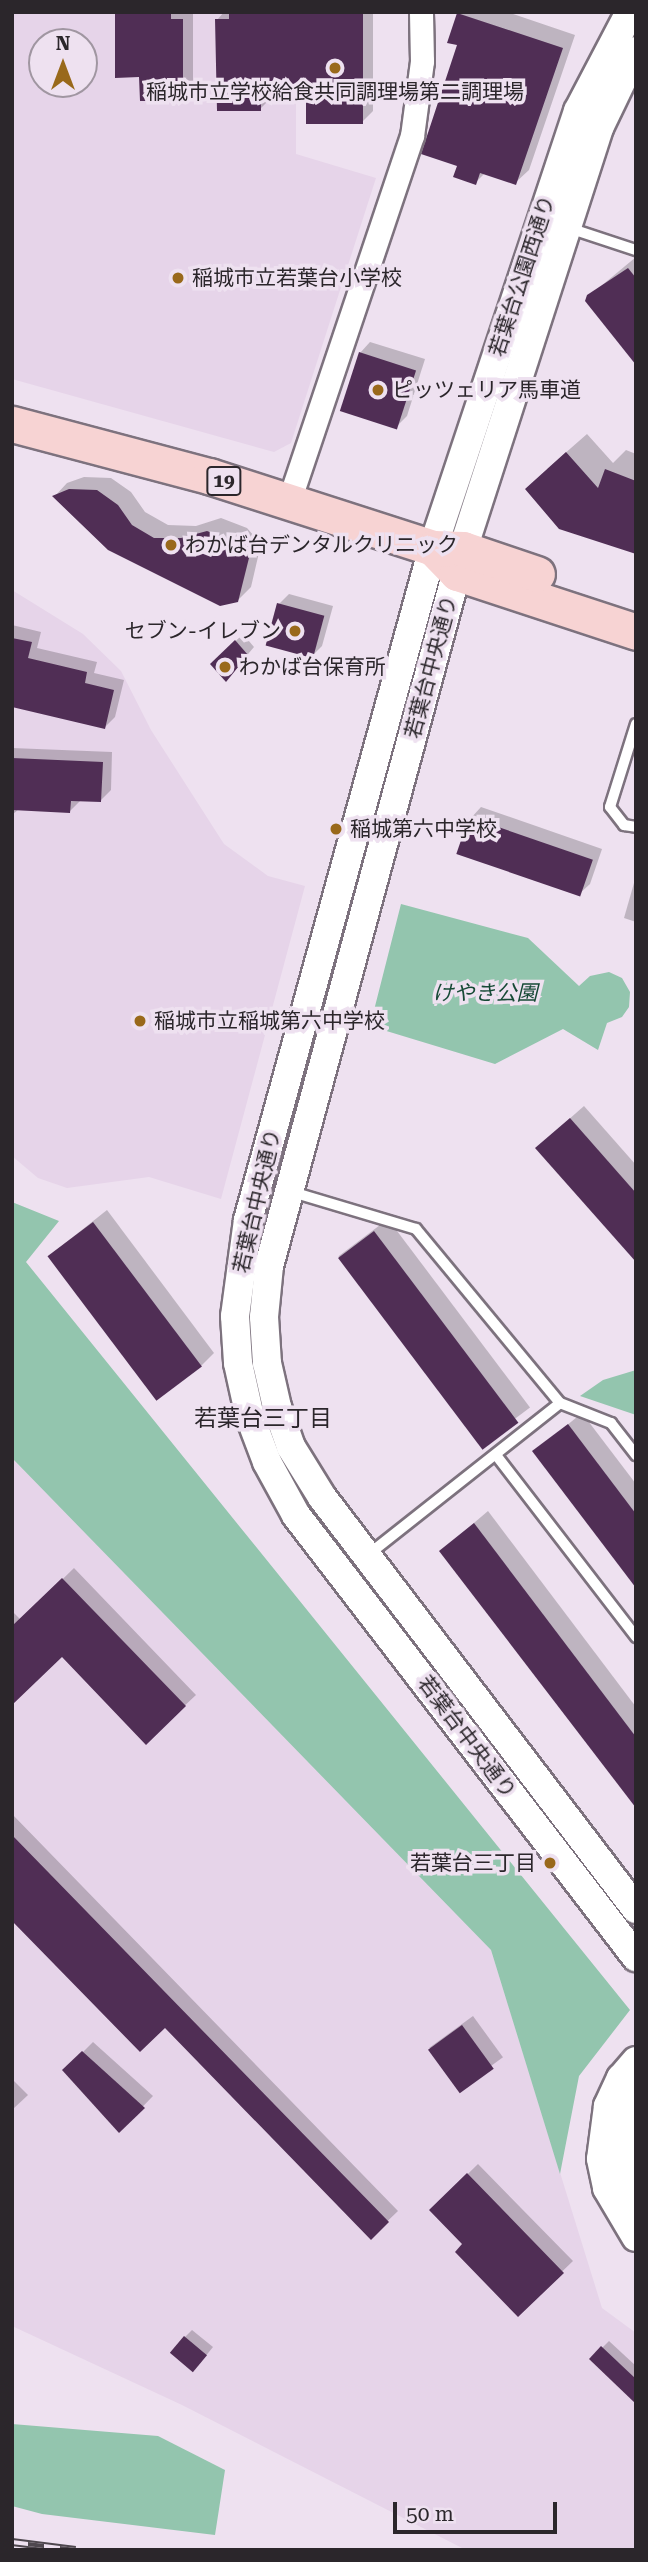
<!DOCTYPE html>
<html>
<head>
<meta charset="utf-8">
<style>
  body { margin:0 }
  #map { position:relative; width:648px; height:2562px; overflow:hidden; background:#eee1f0; font-family:"Roboto Serif","Noto Sans JP",serif }
  div>[style] { position:absolute }
  .built>* { inset:0; background:#e6d4e9 }
  .green>* { inset:0; background:#93c5ae }
  .shadow>* { inset:0; background:#0003; transform-origin:0 0 }
  .building>* { inset:0; background:#502e55; transform-origin:0 0 }
  .roads { filter:drop-shadow(2px 0 #7d727e) drop-shadow(-2px 0 #7d727e) drop-shadow(0 2px #7d727e) drop-shadow(0 -2px #7d727e) }
  .service>* { height:10px; margin:-5px; padding:0 5px; transform-origin:5px; border-radius:5px; background:#fff }
  .minor>* { height:23px; margin:-11.5px; padding:0 11.5px; transform-origin:11.5px; border-radius:11.5px; background:#fff }
  .tertiary>* { height:28px; margin:-14px; padding:0 14px; transform-origin:14px; border-radius:14px; background:#fff }
  .primary>* { height:35px; margin:-17.5px; padding:0 17.5px; transform-origin:17.5px; border-radius:17.5px; background:#f7d3d3 }
  .rail>* { height:8px; margin-top:-4px; transform-origin:0; background:repeating-linear-gradient(90deg,#eee1f0 0 16px,#4e474e 0 32px); box-sizing:border-box; border-block:2px solid #4e474e }
  .dots>* { width:19px; height:19px; translate:-50% -50%; box-sizing:border-box; border:4px solid #eee1f0; border-radius:50% }
  span { translate:-50% -50%; white-space:nowrap; text-align:center; line-height:1.15; -webkit-text-stroke:7px #eee1f0; paint-order:stroke }
  .shield-label span { padding:2px 5px; background:#eee1f0; border:2px solid; border-radius:5px; -webkit-text-stroke-width:0 }
  .shield-label { font-size:19px; color:#2b262b; font-weight:700 }
  .poi-label { font-size:21px; color:#2b262b }
  .left { translate:0 -50%; text-align:left }
  .right { translate:-100% -50%; text-align:right }
  .street-label { font-size:21px; color:#2b262b }
  .park-label { font-size:21px; color:#164935; font-style:italic }
  .neighbourhood-label { font-size:23px; color:#2b262b }
  .frame { position:absolute; inset:0; border:14px solid #2b262b; pointer-events:none }
  .north { position:absolute; left:28px; top:28px; width:70px; height:70px; box-sizing:border-box; background:#eee1f0; border:2px solid #a096a1; border-radius:50%; rotate:0deg; font-size:19px; font-weight:700; line-height:28px; text-align:center; color:#2b262b }
  .north::after { content:''; display:block; margin:auto; width:24px; height:32px; background:#99691b; clip-path:polygon(50% 0,100% 100%,50% 72%,0 100%) }
  .scale { position:absolute; left:393px; top:2502px; width:164px; height:32px; box-sizing:border-box; border:4px solid #2b262b; border-top:0; padding-left:9px; font-size:21px; line-height:24px; white-space:nowrap; color:#2b262b; -webkit-text-stroke:5px #eee1f0; paint-order:stroke }
</style>
</head>
<body>
<div id="map">
  <div class="built">
    <i style="clip-path:polygon(evenodd,12px 12px,296px 12px,296px 154px,376px 178px,291px 443px,274px 452px,12px 379px,12px 12px,42px 42px,84px 42px,84px 84px,42px 84px,42px 42px)"></i>
    <i style="clip-path:polygon(12px 590px,83px 634px,121px 671px,151px 730px,224px 844px,268px 876px,305px 886px,221px 1199px,149px 1177px,67px 1188px,38px 1178px,12px 1156px)"></i>
    <i style="clip-path:polygon(12px 1458px,491px 1950px,602px 2308px,636px 2333px,636px 2550px,466px 2550px,182px 2405px,12px 2326px)"></i>
  </div>
  <div class="green">
    <i style="clip-path:polygon(401px 904px,528px 938px,579px 986px,590px 976px,609px 972px,622px 978px,630px 992px,629px 1007px,622px 1017px,607px 1023px,598px 1050px,563px 1029px,495px 1064px,370px 1026px)"></i>
    <i style="clip-path:polygon(12px 1202px,59px 1221px,26px 1262px,630px 2010px,579px 2076px,560px 2174px,491px 1950px,12px 1458px)"></i>
    <i style="clip-path:polygon(636px 1370px,636px 1415px,580px 1396px,603px 1380px)"></i>
    <i style="clip-path:polygon(12px 2424px,158px 2436px,225px 2470px,215px 2535px,42px 2514px,12px 2506px)"></i>
  </div>
  <div class="shadow">
    <i style="clip-path:polygon(116px 12px,193px 12px,193px 88px,183px 99px,141px 76px)"></i>
    <i style="clip-path:polygon(224px 12px,373px 12px,373px 111px,362px 122px,308px 82px,271px 83px,271px 98px,260px 109px,217px 20px)"></i>
    <i style="clip-path:polygon(507px 12px,575px 35px,529px 170px,515px 183px,485px 173px,475px 183px,459px 165px,459px 14px)"></i>
    <i style="clip-path:polygon(636px 257px,636px 362px,589px 296px)"></i>
    <i style="clip-path:polygon(370px 342px,425px 359px,407px 416px,397px 426px,360px 353px)"></i>
    <i style="clip-path:polygon(587px 434px,613px 463px,626px 450px,636px 454px,636px 552px,547px 469px)"></i>
    <i style="clip-path:polygon(84px 477px,111px 478px,131px 492px,145px 512px,168px 525px,196px 526px,221px 518px,247px 528px,261px 544px,251px 587px,238px 600px,55px 496px,67px 483px)"></i>
    <i style="clip-path:polygon(289px 594px,333px 606px,322px 646px,312px 656px,279px 604px)"></i>
    <i style="clip-path:polygon(12px 625px,41px 632px,37px 648px,97px 662px,94px 673px,124px 680px,115px 717px,104px 728px,12px 705px)"></i>
    <i style="clip-path:polygon(243px 634px,254px 647px,232px 673px,212px 664px)"></i>
    <i style="clip-path:polygon(12px 748px,112px 752px,111px 790px,101px 800px,81px 800px,70px 811px,19px 809px,12px 815px)"></i>
    <i style="clip-path:polygon(481px 807px,602px 849px,590px 884px,579px 894px,459px 853px,471px 818px)"></i>
    <i style="clip-path:polygon(636px 876px,636px 922px,624px 918px)"></i>
    <i style="clip-path:polygon(584px 1106px,636px 1165px,636px 1260px,551px 1135px)"></i>
    <i style="clip-path:polygon(107px 1210px,214px 1353px,201px 1366px,49px 1256px)"></i>
    <i style="left:388px;top:1219px;width:236px;height:62px;rotate:53deg"></i>
    <i style="clip-path:polygon(582px 1413px,636px 1484px,636px 1586px,535px 1451px)"></i>
    <i style="clip-path:polygon(488px 1511px,636px 1707px,636px 1806px,441px 1551px)"></i>
    <i style="clip-path:polygon(74px 1568px,196px 1695px,146px 1742px,62px 1655px,12px 1702px,12px 1611px,21px 1620px)"></i>
    <i style="clip-path:polygon(12px 1814px,398px 2211px,371px 2237px,165px 2026px,12px 1918px)"></i>
    <i style="left:473px;top:2016px;width:51px;height:54px;rotate:54deg"></i>
    <i style="clip-path:polygon(93px 2042px,153px 2096px,119px 2131px,64px 2071px)"></i>
    <i style="clip-path:polygon(12px 2079px,28px 2095px,12px 2110px)"></i>
    <i style="clip-path:polygon(478px 2164px,573px 2261px,518px 2314px,465px 2244px,431px 2210px)"></i>
    <i style="clip-path:polygon(192px 2330px,213px 2347px,200px 2363px,185px 2337px)"></i>
    <i style="clip-path:polygon(609px 2341px,636px 2366px,636px 2402px,591px 2359px)"></i>
  </div>
  <div class="building">
    <i style="clip-path:polygon(115px 12px,171px 12px,171px 19px,183px 19px,183px 101px,140px 101px,139px 77px,115px 78px)"></i>
    <i style="clip-path:polygon(229px 12px,363px 12px,363px 124px,306px 124px,306px 84px,261px 85px,261px 111px,217px 111px,215px 19px,229px 19px)"></i>
    <i style="clip-path:polygon(457px 13px,563px 48px,516px 185px,480px 173px,476px 185px,453px 177px,457px 166px,421px 154px,457px 45px,447px 43px)"></i>
    <i style="clip-path:polygon(628px 268px,636px 278px,636px 365px,585px 301px,587px 295px)"></i>
    <i style="left:359px;top:352px;width:60px;height:62px;rotate:18deg"></i>
    <i style="clip-path:polygon(566px 452px,598px 488px,605px 469px,636px 481px,636px 554px,559px 529px,525px 489px)"></i>
    <i style="clip-path:polygon(69px 489px,97px 490px,118px 505px,132px 525px,154px 538px,181px 538px,207px 531px,234px 541px,249px 558px,238px 602px,220px 606px,108px 550px,52px 496px)"></i>
    <i style="left:277px;top:603px;width:49px;height:44px;rotate:15deg"></i>
    <i style="clip-path:polygon(12px 638px,32px 642px,28px 658px,87px 672px,85px 683px,114px 690px,105px 729px,12px 707px)"></i>
    <i style="clip-path:polygon(235px 640px,248px 655px,226px 682px,210px 664px)"></i>
    <i style="clip-path:polygon(12px 758px,103px 762px,101px 802px,71px 801px,70px 813px,12px 810px)"></i>
    <i style="left:469px;top:817px;width:131px;height:39px;rotate:19deg"></i>
    <i style="clip-path:polygon(570px 1118px,636px 1193px,636px 1262px,535px 1148px)"></i>
    <i style="left:93px;top:1222px;width:181px;height:57px;rotate:53deg"></i>
    <i style="left:374px;top:1231px;width:240px;height:45px;rotate:53deg"></i>
    <i style="clip-path:polygon(568px 1424px,636px 1514px,636px 1588px,532px 1451px)"></i>
    <i style="clip-path:polygon(474px 1523px,636px 1737px,636px 1808px,439px 1551px)"></i>
    <i style="clip-path:polygon(62px 1578px,186px 1706px,146px 1745px,62px 1657px,12px 1705px,12px 1626px)"></i>
    <i style="clip-path:polygon(12px 1835px,389px 2222px,371px 2240px,165px 2028px,140px 2052px,12px 1921px)"></i>
    <i style="left:462px;top:2025px;width:54px;height:42px;rotate:54deg"></i>
    <i style="clip-path:polygon(82px 2051px,145px 2108px,119px 2133px,62px 2070px)"></i>
    <i style="clip-path:polygon(467px 2173px,564px 2273px,518px 2317px,455px 2252px,462px 2244px,429px 2210px)"></i>
    <i style="left:184px;top:2336px;width:30px;height:22px;rotate:40deg"></i>
    <i style="clip-path:polygon(601px 2346px,636px 2379px,636px 2404px,589px 2359px)"></i>
  </div>
  <div class="roads">
    <div class="service">
      <i style="left:569px;top:228px;width:71px;rotate:18.2deg"></i>
      <i style="left:636px;top:724px;width:87px;rotate:107.4deg"></i>
      <i style="left:610px;top:807px;width:23px;rotate:52deg"></i>
      <i style="left:624px;top:825px;width:12px;rotate:9deg"></i>
      <i style="left:292px;top:1192px;width:129px;rotate:16.6deg"></i>
      <i style="left:416px;top:1229px;width:226px;rotate:50.4deg"></i>
      <i style="left:560px;top:1403px;width:55px;rotate:21.4deg"></i>
      <i style="left:611px;top:1423px;width:41px;rotate:52deg"></i>
      <i style="left:496px;top:1455px;width:230px;rotate:52.4deg"></i>
      <i style="left:369px;top:1554px;width:243px;rotate:-38.3deg"></i>
    </div>
    <div class="minor">
      <i style="left:289px;top:501px;width:385px;rotate:-71.4deg"></i>
      <i style="left:412px;top:136px;width:76px;rotate:-82.4deg"></i>
      <i style="left:422px;top:61px;width:49px;rotate:-91.2deg"></i>
    </div>
    <div class="tertiary">
      <i style="left:630px;top:12px;width:112px;rotate:117.7deg"></i>
      <i style="left:578px;top:111px;width:460px;rotate:108.4deg"></i>
      <i style="left:433px;top:548px;width:697px;rotate:105.39deg"></i>
      <i style="left:248px;top:1220px;width:97px;rotate:97.7deg"></i>
      <i style="left:235px;top:1316px;width:47px;rotate:86.3deg"></i>
      <i style="left:238px;top:1363px;width:55px;rotate:77.5deg"></i>
      <i style="left:250px;top:1417px;width:48px;rotate:69.3deg"></i>
      <i style="left:267px;top:1462px;width:60px;rotate:61.3deg"></i>
      <i style="left:296px;top:1515px;width:558px;rotate:52.43deg"></i>
      <i style="left:636px;top:51px;width:85px;rotate:115.7deg"></i>
      <i style="left:599px;top:128px;width:442px;rotate:107.9deg"></i>
      <i style="left:463px;top:549px;width:743px;rotate:105.14deg"></i>
      <i style="left:269px;top:1266px;width:51px;rotate:95.6deg"></i>
      <i style="left:264px;top:1317px;width:46px;rotate:86.3deg"></i>
      <i style="left:267px;top:1363px;width:45px;rotate:77.2deg"></i>
      <i style="left:277px;top:1407px;width:42px;rotate:70.7deg"></i>
      <i style="left:291px;top:1447px;width:59px;rotate:58.2deg"></i>
      <i style="left:322px;top:1497px;width:518px;rotate:52.69deg"></i>
      <i style="left:636px;top:2061px;width:23px;rotate:131deg"></i>
      <i style="left:621px;top:2078px;width:31px;rotate:115deg"></i>
      <i style="left:608px;top:2106px;width:53px;rotate:97.5deg"></i>
      <i style="left:601px;top:2159px;width:30px;rotate:78deg"></i>
      <i style="left:607px;top:2188px;width:57px;rotate:59.4deg"></i>
      <i style="left:636px;top:2095px;width:42px;rotate:106.7deg"></i>
      <i style="left:624px;top:2135px;width:48px;rotate:85.2deg"></i>
      <i style="left:628px;top:2183px;width:16px;rotate:60deg"></i>
    </div>
    <div class="primary">
      <i style="left:12px;top:424px;width:204px;rotate:14.8deg"></i>
      <i style="left:209px;top:476px;width:235px;rotate:17.8deg"></i>
      <i style="left:433px;top:548px;width:35px;rotate:46deg"></i>
      <i style="left:457px;top:573px;width:188px;rotate:18.2deg"></i>
      <i style="left:433px;top:548px;width:30px;rotate:2deg"></i>
      <i style="left:463px;top:549px;width:78px;rotate:18.7deg"></i>
    </div>
  </div>
  <div class="rail">
    <i style="left:12px;top:2542px;width:64px;rotate:7.1deg"></i>
  </div>
  <div class="dots">
    <i style="left:335px;top:68px;background:#99691b"></i>
    <i style="left:178px;top:278px;background:#99691b"></i>
    <i style="left:378px;top:390px;background:#99691b"></i>
    <i style="left:171px;top:545px;background:#99691b"></i>
    <i style="left:295px;top:631px;background:#99691b"></i>
    <i style="left:225px;top:667px;background:#99691b"></i>
    <i style="left:336px;top:829px;background:#99691b"></i>
    <i style="left:140px;top:1021px;background:#99691b"></i>
    <i style="left:550px;top:1863px;background:#99691b"></i>
  </div>
  <div class="shield-label">
    <span style="left:224px;top:481px">19</span>
  </div>
  <div class="poi-label">
    <span style="left:335px;top:92px">稲城市立学校給食共同調理場第二調理場</span>
    <span class="left" style="left:192px;top:278px">稲城市立若葉台小学校</span>
    <span class="left" style="left:392px;top:390px">ピッツェリア馬車道</span>
    <span class="left" style="left:185px;top:545px">わかば台デンタルクリニック</span>
    <span class="right" style="left:281px;top:631px">セブン-イレブン</span>
    <span class="left" style="left:239px;top:667px">わかば台保育所</span>
    <span class="left" style="left:350px;top:829px">稲城第六中学校</span>
    <span class="left" style="left:154px;top:1021px">稲城市立稲城第六中学校</span>
    <span class="right" style="left:536px;top:1863px">若葉台三丁目</span>
  </div>
  <div class="street-label">
    <span style="left:522px;top:276px;rotate:-72deg">若葉台公園西通り</span>
    <span style="left:431px;top:667px;rotate:-75deg">若葉台中央通り</span>
    <span style="left:257px;top:1201px;rotate:-77deg">若葉台中央通り</span>
    <span style="left:467px;top:1737px;rotate:53deg">若葉台中央通り</span>
  </div>
  <div class="park-label">
    <span style="left:485px;top:993px">けやき公園</span>
  </div>
  <div class="neighbourhood-label">
    <span style="left:263px;top:1419px">若葉台三丁目</span>
  </div>
  <div class="frame"></div>
  <div class="north">N</div>
  <div class="scale">50 m</div>
</div>
</body>
</html>
